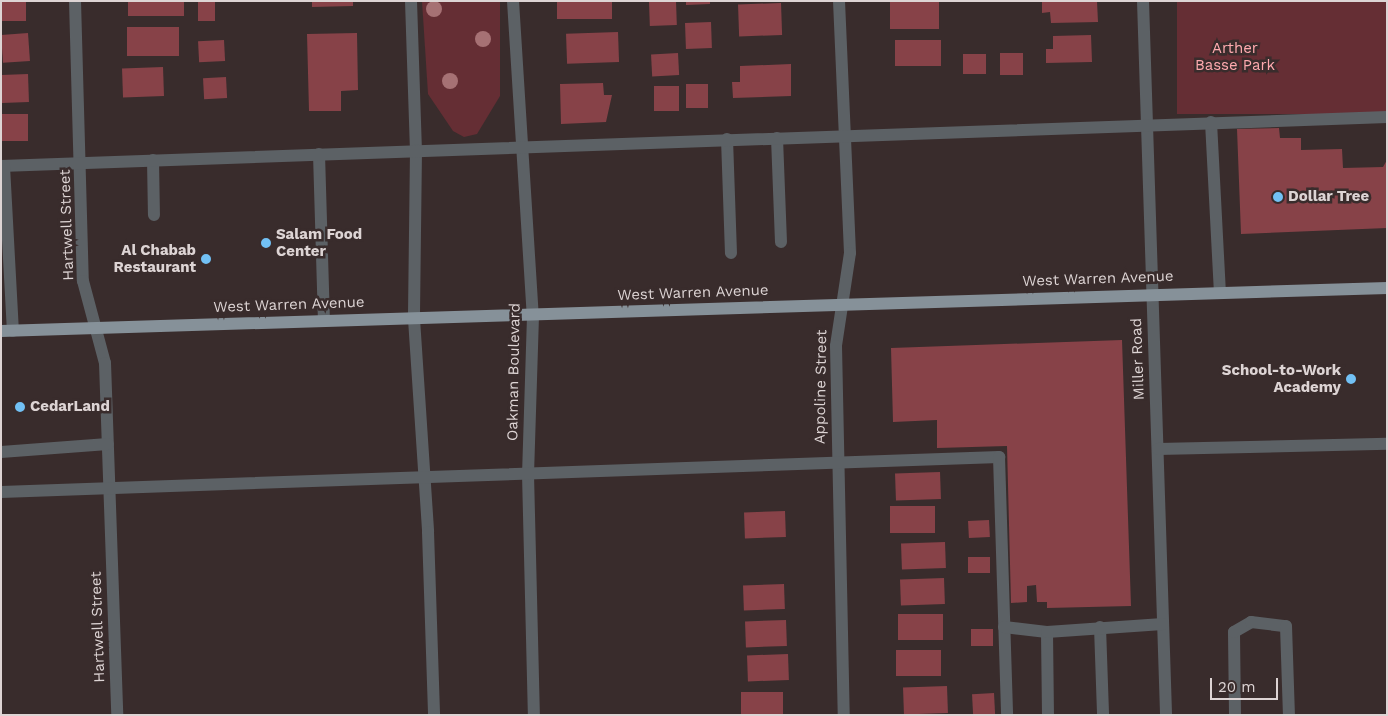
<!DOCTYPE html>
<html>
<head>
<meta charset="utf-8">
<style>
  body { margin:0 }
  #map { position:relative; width:1388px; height:716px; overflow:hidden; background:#392c2c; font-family:"Work Sans",sans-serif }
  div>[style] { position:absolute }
  .green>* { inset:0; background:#652e34; transform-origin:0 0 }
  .building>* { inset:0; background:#874248; transform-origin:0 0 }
  .minor>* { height:12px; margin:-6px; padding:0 6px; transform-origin:6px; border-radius:6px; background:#5c6165 }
  .major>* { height:12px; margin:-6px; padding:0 6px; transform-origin:6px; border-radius:6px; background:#869199 }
  .trees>* { width:16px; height:16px; margin:-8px; border-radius:50%; background:#a67174 }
  .dots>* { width:14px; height:14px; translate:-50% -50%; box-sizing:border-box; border:2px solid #392c2c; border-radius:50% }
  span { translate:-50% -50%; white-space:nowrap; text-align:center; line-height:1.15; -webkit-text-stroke:5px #392c2c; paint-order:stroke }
  .park-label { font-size:15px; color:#ffaaaf }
  .poi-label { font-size:15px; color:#ddd4d4; font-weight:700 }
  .left { translate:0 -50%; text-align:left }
  .right { translate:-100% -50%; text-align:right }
  .street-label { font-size:15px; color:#ddd4d4 }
  .frame { position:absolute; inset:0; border:2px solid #ddd4d4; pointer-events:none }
  .scale { position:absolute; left:1210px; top:678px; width:68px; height:22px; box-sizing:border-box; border:2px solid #ddd4d4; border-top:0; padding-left:6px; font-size:15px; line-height:18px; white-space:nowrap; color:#ddd4d4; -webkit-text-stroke:4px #392c2c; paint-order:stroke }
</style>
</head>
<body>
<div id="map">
  <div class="green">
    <i style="clip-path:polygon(422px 1px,500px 1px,500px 96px,477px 134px,464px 137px,453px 131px,428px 94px)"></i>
    <i style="left:1177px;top:1px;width:210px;height:113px"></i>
  </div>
  <div class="building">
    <i style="left:1px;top:1px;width:25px;height:20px"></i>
    <i style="left:128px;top:1px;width:56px;height:15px"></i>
    <i style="left:198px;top:1px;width:17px;height:20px"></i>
    <i style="clip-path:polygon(312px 1px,353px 1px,353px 6px,312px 7px)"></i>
    <i style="left:557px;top:1px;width:55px;height:18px"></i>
    <i style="left:676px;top:1px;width:24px;height:27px;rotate:88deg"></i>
    <i style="clip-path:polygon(686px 1px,710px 1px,710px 4px,686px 5px)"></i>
    <i style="left:890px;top:1px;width:49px;height:28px"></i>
    <i style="clip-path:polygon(1042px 1px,1097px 1px,1098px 22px,1051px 23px,1050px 12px,1042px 13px)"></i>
    <i style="left:781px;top:3px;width:32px;height:43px;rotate:88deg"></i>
    <i style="left:711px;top:22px;width:26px;height:26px;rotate:88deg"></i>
    <i style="left:179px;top:27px;width:29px;height:52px;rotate:90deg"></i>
    <i style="left:618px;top:32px;width:30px;height:52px;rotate:88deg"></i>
    <i style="left:28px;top:33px;width:28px;height:27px;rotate:86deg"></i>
    <i style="clip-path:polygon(357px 33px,358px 90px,341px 91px,341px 111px,309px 111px,307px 34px)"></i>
    <i style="clip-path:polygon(1091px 35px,1092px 62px,1046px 63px,1046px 49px,1053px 49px,1053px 36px)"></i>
    <i style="left:224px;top:40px;width:21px;height:26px;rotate:87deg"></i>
    <i style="left:941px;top:40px;width:26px;height:46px;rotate:90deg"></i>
    <i style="left:678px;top:53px;width:22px;height:27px;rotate:87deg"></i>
    <i style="left:1000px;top:53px;width:23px;height:22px"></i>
    <i style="left:986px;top:54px;width:20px;height:23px;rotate:90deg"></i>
    <i style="clip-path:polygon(791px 64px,791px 96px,733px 98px,732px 82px,740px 82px,740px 66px)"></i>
    <i style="left:163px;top:67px;width:29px;height:41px;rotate:88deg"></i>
    <i style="left:28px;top:74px;width:28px;height:27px;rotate:88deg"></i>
    <i style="left:226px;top:77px;width:21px;height:23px;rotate:87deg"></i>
    <i style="clip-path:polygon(603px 83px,604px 95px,612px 95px,606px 122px,561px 124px,560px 84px)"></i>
    <i style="left:708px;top:84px;width:24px;height:22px;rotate:90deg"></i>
    <i style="left:679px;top:86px;width:25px;height:25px;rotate:90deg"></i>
    <i style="left:28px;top:114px;width:27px;height:27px;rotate:90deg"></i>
    <i style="clip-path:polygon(1279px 128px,1280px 138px,1301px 138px,1301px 150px,1342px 149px,1343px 168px,1383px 167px,1387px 160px,1387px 228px,1241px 234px,1237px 129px)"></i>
    <i style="clip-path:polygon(1122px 340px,1131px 606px,1047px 608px,1047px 602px,1037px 602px,1036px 585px,1027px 586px,1027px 602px,1011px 603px,1007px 446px,937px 448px,937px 420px,893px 422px,891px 348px)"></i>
    <i style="left:940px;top:472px;width:27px;height:45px;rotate:88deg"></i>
    <i style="left:935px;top:506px;width:27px;height:45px;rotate:90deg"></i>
    <i style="left:785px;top:511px;width:26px;height:41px;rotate:88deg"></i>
    <i style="left:989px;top:520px;width:17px;height:21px;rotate:87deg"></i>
    <i style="left:945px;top:542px;width:26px;height:44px;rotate:88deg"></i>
    <i style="left:968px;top:557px;width:22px;height:16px"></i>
    <i style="left:944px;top:578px;width:26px;height:44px;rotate:88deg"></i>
    <i style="left:784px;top:584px;width:25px;height:41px;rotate:88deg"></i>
    <i style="left:943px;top:614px;width:26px;height:45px;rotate:90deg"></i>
    <i style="left:786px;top:620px;width:26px;height:41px;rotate:88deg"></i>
    <i style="left:971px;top:629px;width:22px;height:17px"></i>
    <i style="left:941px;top:650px;width:26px;height:45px;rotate:90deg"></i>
    <i style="left:788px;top:654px;width:26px;height:41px;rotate:88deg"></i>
    <i style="left:947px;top:686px;width:27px;height:44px;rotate:88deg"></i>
    <i style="left:783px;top:692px;width:23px;height:42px;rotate:90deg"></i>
    <i style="left:994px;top:693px;width:22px;height:22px;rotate:87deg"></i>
  </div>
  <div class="minor">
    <i style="left:75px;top:1px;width:280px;rotate:88.4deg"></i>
    <i style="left:83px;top:281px;width:85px;rotate:75deg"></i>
    <i style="left:105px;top:363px;width:352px;rotate:88deg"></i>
    <i style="left:411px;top:1px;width:149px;rotate:88.1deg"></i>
    <i style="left:416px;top:150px;width:169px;rotate:90.7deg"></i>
    <i style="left:414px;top:319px;width:213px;rotate:86.2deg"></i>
    <i style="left:428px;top:532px;width:183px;rotate:88.1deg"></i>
    <i style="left:513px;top:1px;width:316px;rotate:86.4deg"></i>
    <i style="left:533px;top:316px;width:158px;rotate:91.8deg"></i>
    <i style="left:528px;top:474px;width:241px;rotate:88.6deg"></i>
    <i style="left:839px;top:1px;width:252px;rotate:87.5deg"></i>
    <i style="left:850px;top:253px;width:94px;rotate:98.6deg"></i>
    <i style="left:836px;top:346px;width:369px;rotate:88.8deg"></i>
    <i style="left:1143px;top:1px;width:714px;rotate:88.15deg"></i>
    <i style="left:1211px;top:122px;width:169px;rotate:87deg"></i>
    <i style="left:777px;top:138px;width:104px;rotate:87.8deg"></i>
    <i style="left:727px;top:139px;width:114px;rotate:88deg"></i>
    <i style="left:319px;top:154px;width:165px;rotate:88.3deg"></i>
    <i style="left:153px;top:160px;width:55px;rotate:89deg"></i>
    <i style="left:1px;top:166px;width:1387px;rotate:-2.02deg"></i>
    <i style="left:4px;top:166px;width:165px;rotate:86.9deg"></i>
    <i style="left:1158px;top:449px;width:229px;rotate:-1.3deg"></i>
    <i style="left:1px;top:452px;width:107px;rotate:-4.3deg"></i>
    <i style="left:1px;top:492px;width:999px;rotate:-2.01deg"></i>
    <i style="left:999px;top:457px;width:258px;rotate:88.2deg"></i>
    <i style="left:1004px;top:627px;width:43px;rotate:6.6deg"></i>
    <i style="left:1100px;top:627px;width:88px;rotate:88deg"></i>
    <i style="left:1048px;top:715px;width:83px;rotate:-90.7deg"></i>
    <i style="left:1047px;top:632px;width:116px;rotate:-3.9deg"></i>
    <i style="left:1235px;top:715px;width:83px;rotate:-90.7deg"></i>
    <i style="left:1234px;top:632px;width:20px;rotate:-30deg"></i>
    <i style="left:1251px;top:622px;width:35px;rotate:7deg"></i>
    <i style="left:1286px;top:626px;width:89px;rotate:88.1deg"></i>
  </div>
  <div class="major">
    <i style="left:1px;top:331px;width:1387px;rotate:-1.78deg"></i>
  </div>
  <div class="trees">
    <i style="left:434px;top:9px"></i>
    <i style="left:483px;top:39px"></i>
    <i style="left:450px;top:81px"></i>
  </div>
  <div class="dots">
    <i style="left:1278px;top:197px;background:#72c1f5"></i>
    <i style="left:266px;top:243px;background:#72c1f5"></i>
    <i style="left:206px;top:259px;background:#72c1f5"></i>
    <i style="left:1351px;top:379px;background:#72c1f5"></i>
    <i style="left:20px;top:407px;background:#72c1f5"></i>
  </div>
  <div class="park-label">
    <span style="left:1235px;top:57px">Arther<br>Basse Park</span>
  </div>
  <div class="poi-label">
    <span class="left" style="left:1288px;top:197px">Dollar Tree</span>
    <span class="left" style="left:276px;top:243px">Salam Food<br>Center</span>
    <span class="right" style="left:196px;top:259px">Al Chabab<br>Restaurant</span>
    <span class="right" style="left:1341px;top:379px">School-to-Work<br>Academy</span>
    <span class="left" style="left:30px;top:407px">CedarLand</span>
  </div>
  <div class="street-label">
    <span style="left:67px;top:225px;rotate:-92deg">Hartwell Street</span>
    <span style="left:1098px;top:279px;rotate:-2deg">West Warren Avenue</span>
    <span style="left:693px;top:293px;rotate:-2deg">West Warren Avenue</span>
    <span style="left:289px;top:305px;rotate:-2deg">West Warren Avenue</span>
    <span style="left:1138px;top:359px;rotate:-92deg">Miller Road</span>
    <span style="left:514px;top:372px;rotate:-89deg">Oakman Boulevard</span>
    <span style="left:821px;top:387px;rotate:-89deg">Appoline Street</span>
    <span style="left:98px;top:627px;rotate:-92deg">Hartwell Street</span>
  </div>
  <div class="frame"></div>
  <div class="scale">20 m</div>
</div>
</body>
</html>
